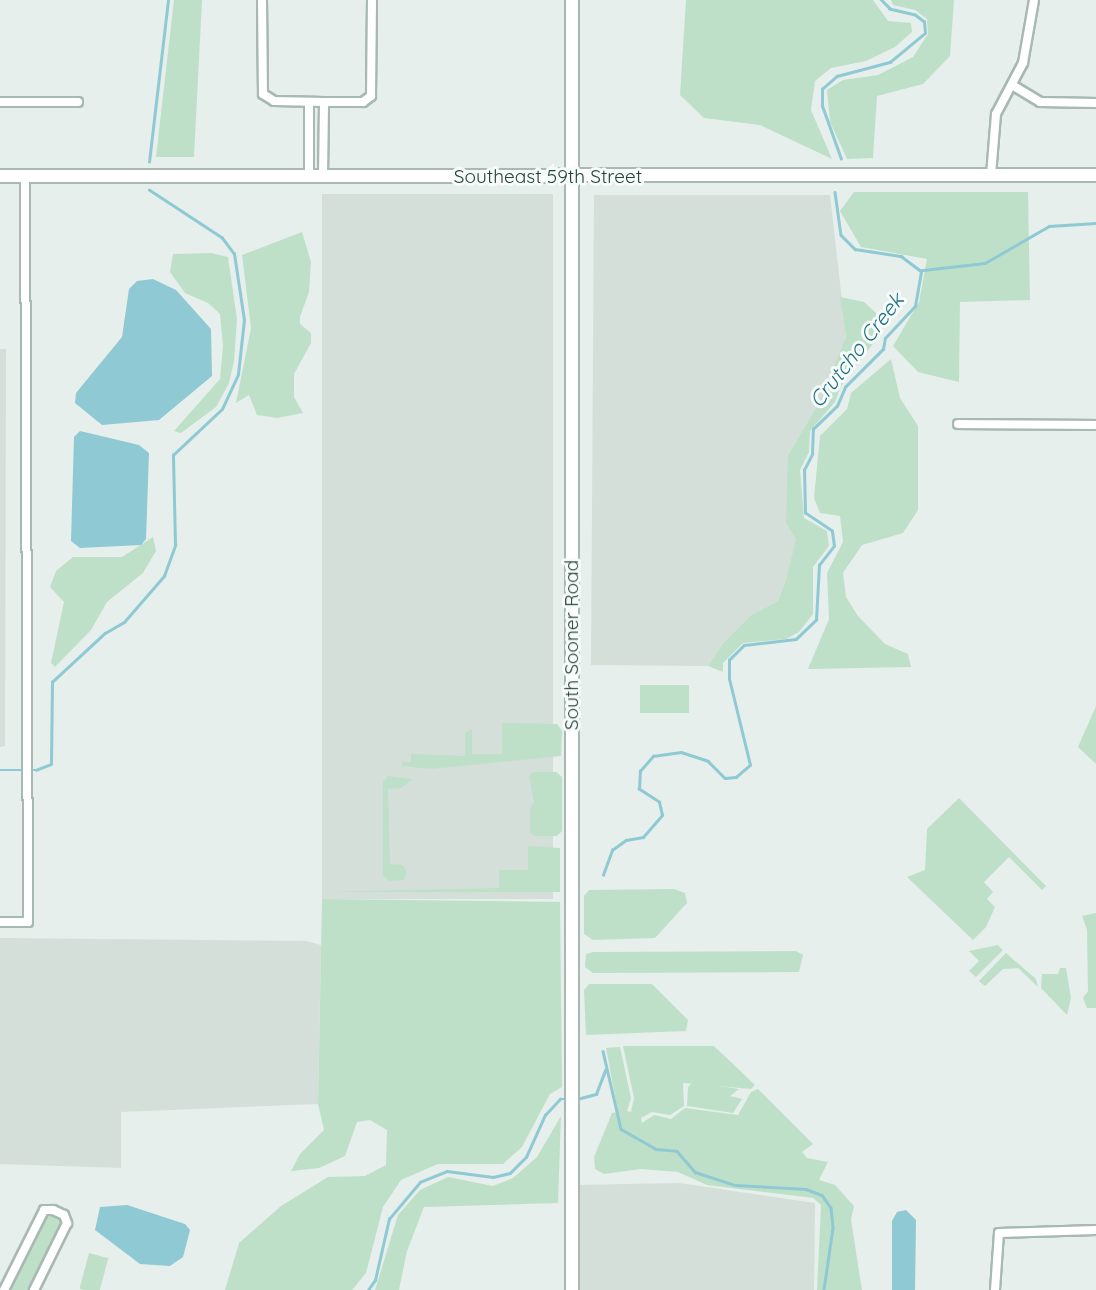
<!DOCTYPE html>
<html>
<head>
<meta charset="utf-8">
<style>
  body { margin:0 }
  #map { position:relative; width:1096px; height:1290px; overflow:hidden; background:#e6efeb; font-family:Quicksand,sans-serif }
  div>[style] { position:absolute }
  .built>* { inset:0; background:#d4dfda; transform-origin:0 0 }
  .green>* { inset:0; background:#bfe0c8; transform-origin:0 0 }
  .water>* { inset:0; background:#8ec9d4 }
  .stream>* { height:2.5px; margin:-1.25px; padding:0 1.25px; transform-origin:1.25px; border-radius:1.25px; background:#8ec9d4 }
  .roads { filter:drop-shadow(2px 0 #a8b8b2) drop-shadow(-2px 0 #a8b8b2) drop-shadow(0 2px #a8b8b2) drop-shadow(0 -2px #a8b8b2) }
  .minor>* { height:8px; margin:-4px; padding:0 4px; transform-origin:4px; border-radius:4px; background:#fff }
  .secondary>* { height:12px; margin:-6px; padding:0 6px; transform-origin:6px; border-radius:6px; background:#fff }
  span { translate:-50% -50%; white-space:nowrap; text-align:center; line-height:1.15; -webkit-text-stroke:6px #f7fbf9; paint-order:stroke }
  .street-label { font-size:19px; color:#24423a }
  .water-label { font-size:21px; color:#1c6f80; font-style:italic }
</style>
</head>
<body>
<div id="map">
  <div class="built">
    <i style="left:322px;top:194px;width:231px;height:705px"></i>
    <i style="clip-path:polygon(594px 195px,830px 195px,846px 336px,820px 401px,788px 455px,797px 539px,786px 580px,778px 601px,751px 615px,723px 643px,708px 666px,591px 665px)"></i>
    <i style="clip-path:polygon(0 349px,6px 349px,5px 746px,0 747px)"></i>
    <i style="clip-path:polygon(0 938px,306px 941px,321px 945px,318px 1104px,121px 1112px,121px 1168px,0 1164px)"></i>
    <i style="clip-path:polygon(679px 1183px,815px 1203px,814px 1290px,572px 1290px,572px 1185px)"></i>
  </div>
  <div class="green">
    <i style="clip-path:polygon(174px 0,202px 0,194px 157px,156px 157px)"></i>
    <i style="clip-path:polygon(686px 0,873px 0,888px 21px,911px 23px,912px 32px,895px 47px,866px 61px,831px 68px,815px 81px,811px 110px,832px 159px,760px 125px,704px 118px,680px 95px)"></i>
    <i style="clip-path:polygon(891px 0,954px 0,950px 56px,923px 84px,877px 96px,873px 158px,847px 159px,830px 122px,827px 90px,843px 80px,878px 75px,913px 57px,928px 34px,927px 19px,915px 10px,893px 5px)"></i>
    <i style="clip-path:polygon(854px 192px,1028px 192px,1030px 300px,960px 302px,959px 382px,918px 372px,893px 346px,919px 302px,927px 259px,861px 247px,840px 211px)"></i>
    <i style="clip-path:polygon(302px 232px,311px 262px,309px 292px,300px 317px,300px 324px,311px 333px,311px 343px,294px 374px,294px 397px,303px 413px,277px 418px,257px 415px,249px 395px,236px 403px,251px 328px,242px 255px)"></i>
    <i style="clip-path:polygon(211px 253px,228px 257px,237px 319px,234px 361px,229px 383px,216px 407px,181px 433px,174px 431px,220px 379px,223px 346px,220px 314px,208px 303px,185px 293px,170px 272px,173px 254px)"></i>
    <i style="clip-path:polygon(840px 297px,864px 302px,876px 313px,875px 341px,841px 386px,835px 402px,810px 431px,809px 452px,800px 470px,804px 518px,827px 531px,829px 546px,813px 567px,813px 614px,799px 632px,786px 639px,743px 643px,723px 663px,723px 672px,708px 666px,723px 643px,751px 615px,778px 601px,786px 580px,796px 539px,786px 523px,788px 455px,820px 401px,846px 336px)"></i>
    <i style="clip-path:polygon(891px 359px,900px 398px,918px 426px,918px 510px,903px 533px,862px 545px,843px 573px,846px 597px,858px 616px,885px 644px,908px 654px,911px 667px,808px 669px,829px 619px,827px 573px,843px 542px,840px 516px,820px 513px,814px 498px,820px 436px,847px 409px,851px 393px)"></i>
    <i style="clip-path:polygon(153px 537px,156px 551px,143px 573px,107px 602px,91px 630px,55px 667px,51px 663px,64px 602px,50px 587px,56px 571px,73px 557px,122px 557px)"></i>
    <i style="left:640px;top:685px;width:49px;height:28px"></i>
    <i style="clip-path:polygon(1096px 706px,1096px 764px,1078px 747px)"></i>
    <i style="clip-path:polygon(502px 723px,557px 724px,562px 731px,561px 756px,431px 769px,402px 766px,402px 762px,411px 762px,411px 754px,465px 756px,465px 733px,472px 729px,472px 754px,502px 754px)"></i>
    <i style="clip-path:polygon(533px 772px,556px 772px,562px 777px,562px 831px,557px 836px,534px 836px,530px 832px,530px 809px,534px 802px,529px 776px)"></i>
    <i style="clip-path:polygon(388px 776px,413px 779px,401px 788px,388px 789px,390px 864px,402px 865px,407px 871px,404px 880px,389px 881px,383px 876px,383px 782px)"></i>
    <i style="clip-path:polygon(959px 798px,1046px 886px,1042px 890px,1009px 857px,984px 882px,993px 892px,987px 899px,995px 907px,986px 927px,973px 940px,907px 877px,925px 870px,927px 829px)"></i>
    <i style="clip-path:polygon(528px 846px,560px 848px,560px 892px,323px 892px,499px 888px,499px 870px,528px 870px)"></i>
    <i style="clip-path:polygon(674px 889px,685px 893px,687px 903px,655px 938px,593px 940px,584px 934px,584px 896px,589px 890px)"></i>
    <i style="clip-path:polygon(322px 899px,560px 902px,562px 1087px,550px 1094px,522px 1147px,503px 1164px,438px 1164px,401px 1180px,383px 1207px,366px 1273px,352px 1290px,225px 1290px,239px 1243px,281px 1206px,328px 1177px,365px 1176px,386px 1165px,387px 1130px,370px 1120px,357px 1122px,345px 1156px,319px 1168px,291px 1171px,300px 1154px,324px 1130px,318px 1104px)"></i>
    <i style="clip-path:polygon(1096px 913px,1096px 1008px,1087px 1008px,1083px 998px,1088px 991px,1087px 930px,1082px 916px)"></i>
    <i style="clip-path:polygon(998px 945px,1003px 950px,976px 977px,969px 971px,979px 961px,969px 951px)"></i>
    <i style="clip-path:polygon(796px 951px,803px 955px,799px 972px,593px 973px,585px 967px,586px 954px,593px 952px)"></i>
    <i style="clip-path:polygon(1006px 953px,1036px 979px,1038px 987px,1018px 968px,1003px 969px,985px 986px,979px 981px)"></i>
    <i style="clip-path:polygon(1060px 968px,1066px 968px,1071px 998px,1067px 1015px,1041px 988px,1042px 974px,1058px 974px)"></i>
    <i style="clip-path:polygon(589px 984px,652px 984px,688px 1020px,686px 1031px,586px 1035px,584px 990px)"></i>
    <i style="clip-path:polygon(623px 1046px,714px 1046px,755px 1085px,751px 1089px,683px 1083px,684px 1106px,670px 1115px,652px 1112px,641px 1118px,642px 1123px,654px 1115px,671px 1119px,685px 1108px,738px 1115px,751px 1092px,758px 1089px,813px 1144px,802px 1152px,807px 1158px,828px 1162px,819px 1180px,835px 1185px,854px 1206px,851px 1220px,862px 1290px,817px 1290px,821px 1205px,813px 1198px,707px 1185px,678px 1172px,641px 1169px,604px 1174px,595px 1169px,594px 1157px,612px 1113px,618px 1112px,606px 1048px,620px 1047px,631px 1098px,627px 1111px,631px 1112px,634px 1098px)"></i>
    <i style="clip-path:polygon(693px 1082px,739px 1089px,730px 1096px,742px 1099px,733px 1113px,687px 1106px,688px 1087px)"></i>
    <i style="clip-path:polygon(561px 1116px,558px 1203px,424px 1207px,407px 1251px,399px 1290px,375px 1290px,398px 1215px,420px 1190px,448px 1177px,493px 1186px,513px 1178px,537px 1157px)"></i>
    <i style="clip-path:polygon(45px 1212px,65px 1220px,33px 1290px,6px 1290px)"></i>
    <i style="left:89px;top:1253px;width:20px;height:37px;rotate:15deg"></i>
  </div>
  <div class="water">
    <i style="clip-path:polygon(153px 279px,176px 290px,211px 329px,212px 376px,159px 420px,102px 425px,75px 403px,76px 393px,122px 337px,129px 289px,137px 281px)"></i>
    <i style="clip-path:polygon(80px 431px,139px 445px,149px 453px,146px 539px,141px 545px,80px 548px,71px 541px,74px 437px)"></i>
    <i style="clip-path:polygon(127px 1205px,185px 1224px,190px 1230px,183px 1257px,170px 1266px,140px 1264px,95px 1230px,100px 1207px)"></i>
    <i style="clip-path:polygon(906px 1210px,916px 1220px,915px 1290px,892px 1290px,892px 1221px,897px 1212px)"></i>
  </div>
  <div class="stream">
    <i style="left:841px;top:159px;width:56px;rotate:-109.7deg"></i>
    <i style="left:822px;top:106px;width:17px;rotate:-90deg"></i>
    <i style="left:822px;top:89px;width:20px;rotate:-41deg"></i>
    <i style="left:837px;top:76px;width:55px;rotate:-14.8deg"></i>
    <i style="left:890px;top:62px;width:45px;rotate:-39.6deg"></i>
    <i style="left:925px;top:33px;width:11px;rotate:-95deg"></i>
    <i style="left:924px;top:22px;width:11px;rotate:-142deg"></i>
    <i style="left:915px;top:15px;width:26px;rotate:-167deg"></i>
    <i style="left:890px;top:9px;width:13px;rotate:-135deg"></i>
    <i style="left:149px;top:162px;width:163px;rotate:-83.3deg"></i>
    <i style="left:835px;top:192px;width:43px;rotate:82.1deg"></i>
    <i style="left:841px;top:235px;width:20px;rotate:45deg"></i>
    <i style="left:855px;top:249px;width:47px;rotate:8.7deg"></i>
    <i style="left:901px;top:256px;width:25px;rotate:37deg"></i>
    <i style="left:923px;top:270px;width:62px;rotate:-6.4deg"></i>
    <i style="left:985px;top:263px;width:74px;rotate:-30deg"></i>
    <i style="left:1049px;top:226px;width:47px;rotate:-3.7deg"></i>
    <i style="left:0;top:770px;width:36px"></i>
    <i style="left:36px;top:770px;width:16px;rotate:-22deg"></i>
    <i style="left:51px;top:764px;width:82px;rotate:-89.3deg"></i>
    <i style="left:52px;top:682px;width:72px;rotate:-42.8deg"></i>
    <i style="left:105px;top:633px;width:22px;rotate:-30deg"></i>
    <i style="left:124px;top:622px;width:61px;rotate:-49deg"></i>
    <i style="left:164px;top:576px;width:33px;rotate:-70deg"></i>
    <i style="left:175px;top:545px;width:90px;rotate:-91.3deg"></i>
    <i style="left:173px;top:455px;width:67px;rotate:-43.2deg"></i>
    <i style="left:222px;top:409px;width:38px;rotate:-65deg"></i>
    <i style="left:238px;top:374px;width:54px;rotate:-83.7deg"></i>
    <i style="left:244px;top:320px;width:67px;rotate:-98.6deg"></i>
    <i style="left:234px;top:254px;width:20px;rotate:-127deg"></i>
    <i style="left:222px;top:238px;width:87px;rotate:-146.7deg"></i>
    <i style="left:603px;top:875px;width:27px;rotate:-70deg"></i>
    <i style="left:612px;top:850px;width:17px;rotate:-36deg"></i>
    <i style="left:626px;top:840px;width:17px;rotate:-10deg"></i>
    <i style="left:643px;top:837px;width:29px;rotate:-49deg"></i>
    <i style="left:662px;top:815px;width:13px;rotate:-103deg"></i>
    <i style="left:659px;top:802px;width:24px;rotate:-147deg"></i>
    <i style="left:639px;top:789px;width:18px;rotate:-87deg"></i>
    <i style="left:640px;top:771px;width:20px;rotate:-49deg"></i>
    <i style="left:653px;top:756px;width:28px;rotate:-8deg"></i>
    <i style="left:681px;top:752px;width:28px;rotate:18deg"></i>
    <i style="left:708px;top:761px;width:24px;rotate:45deg"></i>
    <i style="left:725px;top:778px;width:11px;rotate:-5deg"></i>
    <i style="left:736px;top:777px;width:18px;rotate:-41deg"></i>
    <i style="left:750px;top:765px;width:89px;rotate:-103.7deg"></i>
    <i style="left:729px;top:679px;width:19px;rotate:-90deg"></i>
    <i style="left:729px;top:660px;width:21px;rotate:-45deg"></i>
    <i style="left:744px;top:645px;width:52px;rotate:-6.6deg"></i>
    <i style="left:796px;top:639px;width:28px;rotate:-44deg"></i>
    <i style="left:816px;top:620px;width:55px;rotate:-86.9deg"></i>
    <i style="left:819px;top:565px;width:24px;rotate:-52deg"></i>
    <i style="left:834px;top:546px;width:15px;rotate:-98deg"></i>
    <i style="left:832px;top:531px;width:32px;rotate:-146deg"></i>
    <i style="left:805px;top:513px;width:43px;rotate:-91.3deg"></i>
    <i style="left:804px;top:470px;width:18px;rotate:-63deg"></i>
    <i style="left:812px;top:454px;width:25px;rotate:-88deg"></i>
    <i style="left:813px;top:429px;width:33px;rotate:-44deg"></i>
    <i style="left:837px;top:406px;width:21px;rotate:-67deg"></i>
    <i style="left:845px;top:387px;width:54px;rotate:-45deg"></i>
    <i style="left:883px;top:349px;width:11px;rotate:-80deg"></i>
    <i style="left:885px;top:338px;width:44px;rotate:-46.8deg"></i>
    <i style="left:915px;top:306px;width:36px;rotate:-80deg"></i>
    <i style="left:603px;top:1051px;width:80px;rotate:77deg"></i>
    <i style="left:621px;top:1129px;width:40px;rotate:29.7deg"></i>
    <i style="left:656px;top:1149px;width:21px;rotate:5deg"></i>
    <i style="left:677px;top:1151px;width:28px;rotate:49deg"></i>
    <i style="left:695px;top:1172px;width:42px;rotate:18deg"></i>
    <i style="left:735px;top:1185px;width:71px;rotate:3.2deg"></i>
    <i style="left:806px;top:1189px;width:17px;rotate:21deg"></i>
    <i style="left:822px;top:1195px;width:16px;rotate:55deg"></i>
    <i style="left:831px;top:1208px;width:20px;rotate:84deg"></i>
    <i style="left:833px;top:1228px;width:63px;rotate:98.3deg"></i>
    <i style="left:577px;top:1099px;width:20px;rotate:-15deg"></i>
    <i style="left:596px;top:1094px;width:26px;rotate:-69deg"></i>
    <i style="left:368px;top:1290px;width:12px;rotate:-55deg"></i>
    <i style="left:375px;top:1280px;width:63px;rotate:-77.1deg"></i>
    <i style="left:389px;top:1219px;width:48px;rotate:-50deg"></i>
    <i style="left:420px;top:1182px;width:29px;rotate:-22deg"></i>
    <i style="left:447px;top:1171px;width:46px;rotate:7.4deg"></i>
    <i style="left:493px;top:1177px;width:17px;rotate:-13deg"></i>
    <i style="left:510px;top:1173px;width:23px;rotate:-45deg"></i>
    <i style="left:526px;top:1157px;width:46px;rotate:-65.7deg"></i>
    <i style="left:545px;top:1115px;width:22px;rotate:-47deg"></i>
    <i style="left:560px;top:1099px;width:7px"></i>
  </div>
  <div class="roads">
    <div class="minor">
      <i style="left:262px;top:0;width:94px;rotate:89.4deg"></i>
      <i style="left:263px;top:94px;width:13px;rotate:32deg"></i>
      <i style="left:274px;top:101px;width:50px;rotate:1.1deg"></i>
      <i style="left:324px;top:102px;width:39px"></i>
      <i style="left:363px;top:102px;width:10px;rotate:-37deg"></i>
      <i style="left:371px;top:96px;width:96px;rotate:-89.4deg"></i>
      <i style="left:1012px;top:85px;width:33px;rotate:31deg"></i>
      <i style="left:1040px;top:102px;width:56px;rotate:1deg"></i>
      <i style="left:0;top:102px;width:78px"></i>
      <i style="left:991px;top:175px;width:61px;rotate:-85.3deg"></i>
      <i style="left:996px;top:114px;width:58px;rotate:-62.1deg"></i>
      <i style="left:1023px;top:63px;width:64px;rotate:-80.1deg"></i>
      <i style="left:309px;top:176px;width:74px;rotate:-90deg"></i>
      <i style="left:323px;top:176px;width:74px;rotate:-89.2deg"></i>
      <i style="left:958px;top:424px;width:138px;rotate:0.4deg"></i>
      <i style="left:0;top:922px;width:28px"></i>
      <i style="left:28px;top:922px;width:746px;rotate:-90.23deg"></i>
      <i style="left:4px;top:1290px;width:89px;rotate:-63.4deg"></i>
      <i style="left:44px;top:1210px;width:9px"></i>
      <i style="left:53px;top:1210px;width:12px;rotate:24deg"></i>
      <i style="left:64px;top:1215px;width:9px;rotate:69deg"></i>
      <i style="left:67px;top:1223px;width:75px;rotate:116.2deg"></i>
      <i style="left:995px;top:1290px;width:57px;rotate:-86deg"></i>
      <i style="left:999px;top:1233px;width:97px;rotate:-1.8deg"></i>
    </div>
    <div class="secondary">
      <i style="left:0;top:176px;width:1096px;rotate:-0.05deg"></i>
      <i style="left:572px;top:1290px;width:1290px;rotate:-90deg"></i>
    </div>
  </div>
  <div class="street-label">
    <span style="left:548px;top:177px">Southeast 59th Street</span>
    <span style="left:572px;top:645px;rotate:-90deg">South Sooner Road</span>
  </div>
  <div class="water-label">
    <span style="left:856px;top:350px;rotate:-52deg">Crutcho Creek</span>
  </div>
</div>
</body>
</html>
